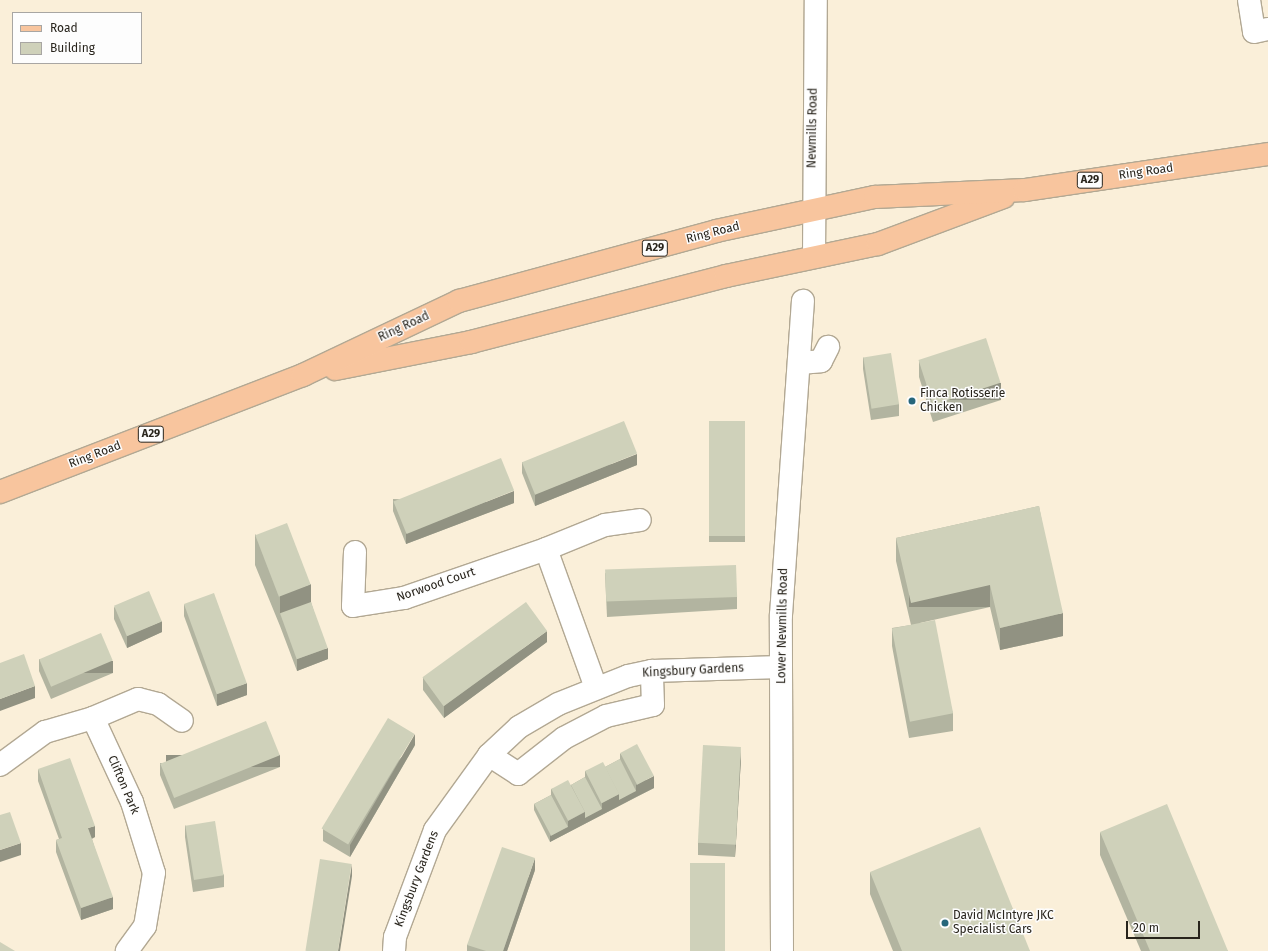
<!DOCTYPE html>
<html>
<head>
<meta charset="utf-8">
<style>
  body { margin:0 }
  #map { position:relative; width:1268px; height:951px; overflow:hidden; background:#faefd9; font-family:"Fira Sans",sans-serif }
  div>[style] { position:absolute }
  .roads { filter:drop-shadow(1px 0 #b2a893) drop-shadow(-1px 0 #b2a893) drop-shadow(0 1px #b2a893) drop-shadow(0 -1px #b2a893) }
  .minor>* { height:22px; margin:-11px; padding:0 11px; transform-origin:11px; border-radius:11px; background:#fff }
  .major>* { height:22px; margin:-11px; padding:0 11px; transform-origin:11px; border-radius:11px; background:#f8c59e }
  .wall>* { inset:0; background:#b2b4a0; transform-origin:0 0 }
  .shaded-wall>* { inset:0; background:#919282; transform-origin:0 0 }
  .building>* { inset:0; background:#cfd1ba; transform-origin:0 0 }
  .dots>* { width:11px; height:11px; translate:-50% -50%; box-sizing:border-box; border:2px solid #fdfdfd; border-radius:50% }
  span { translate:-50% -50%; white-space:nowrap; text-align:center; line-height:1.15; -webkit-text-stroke:3px #fdfdfd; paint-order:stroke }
  .shield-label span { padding:1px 3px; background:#fdfdfd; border:1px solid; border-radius:3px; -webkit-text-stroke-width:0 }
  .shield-label { font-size:11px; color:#28241c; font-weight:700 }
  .street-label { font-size:12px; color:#28241c }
  .poi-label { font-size:12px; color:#28241c }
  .left { translate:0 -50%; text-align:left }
  .legend { position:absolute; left:12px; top:12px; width:130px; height:52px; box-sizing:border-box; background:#fdfdfd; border:1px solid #a8a6a3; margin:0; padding:5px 7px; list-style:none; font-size:12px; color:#28241c }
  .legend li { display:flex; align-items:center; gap:8px; height:20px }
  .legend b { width:20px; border:1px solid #a8a6a3 }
  .scale { position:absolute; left:1126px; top:921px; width:74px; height:18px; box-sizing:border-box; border:2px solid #28241c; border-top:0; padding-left:5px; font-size:12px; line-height:14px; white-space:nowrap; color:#28241c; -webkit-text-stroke:3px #fdfdfd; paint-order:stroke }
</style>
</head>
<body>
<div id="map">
  <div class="roads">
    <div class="minor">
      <i style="left:1249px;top:0;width:32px;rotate:81deg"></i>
      <i style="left:1254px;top:32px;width:14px;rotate:-12deg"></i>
      <i style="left:814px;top:257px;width:257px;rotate:-89.6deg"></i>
      <i style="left:800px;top:363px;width:21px;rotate:-5deg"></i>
      <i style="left:821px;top:361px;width:16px;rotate:-63deg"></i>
      <i style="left:546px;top:549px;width:64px;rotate:-22.1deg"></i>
      <i style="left:605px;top:525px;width:35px;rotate:-8deg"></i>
      <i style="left:355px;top:552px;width:54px;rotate:92.1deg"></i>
      <i style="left:353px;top:606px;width:52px;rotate:-8.9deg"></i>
      <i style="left:404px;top:598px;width:150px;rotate:-19deg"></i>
      <i style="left:546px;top:549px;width:148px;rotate:70.2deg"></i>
      <i style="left:93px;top:718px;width:49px;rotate:-22.9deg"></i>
      <i style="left:138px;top:699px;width:21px;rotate:14deg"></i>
      <i style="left:158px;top:704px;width:29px;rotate:35deg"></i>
      <i style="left:489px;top:755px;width:35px;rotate:33deg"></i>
      <i style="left:518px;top:774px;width:58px;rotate:-38deg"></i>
      <i style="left:564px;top:738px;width:47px;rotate:-27.6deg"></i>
      <i style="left:606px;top:716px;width:48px;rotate:-13.2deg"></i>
      <i style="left:653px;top:705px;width:34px;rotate:-92deg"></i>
      <i style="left:0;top:765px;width:56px;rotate:-36.3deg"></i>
      <i style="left:45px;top:732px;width:50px;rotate:-16.3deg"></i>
      <i style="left:93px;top:718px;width:93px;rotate:65.1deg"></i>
      <i style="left:132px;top:802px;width:74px;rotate:72.8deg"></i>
      <i style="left:154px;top:873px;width:54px;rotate:99.6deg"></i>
      <i style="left:145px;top:926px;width:31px;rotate:126deg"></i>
      <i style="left:394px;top:951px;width:14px;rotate:-86deg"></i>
      <i style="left:395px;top:937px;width:114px;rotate:-69.5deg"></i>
      <i style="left:435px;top:830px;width:92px;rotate:-54.2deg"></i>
      <i style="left:489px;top:755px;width:41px;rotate:-43deg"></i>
      <i style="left:519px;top:727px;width:45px;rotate:-30.5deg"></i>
      <i style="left:558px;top:704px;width:75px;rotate:-21.8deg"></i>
      <i style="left:628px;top:676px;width:25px;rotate:-12deg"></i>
      <i style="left:652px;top:671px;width:129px;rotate:-1.8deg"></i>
      <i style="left:782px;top:951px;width:336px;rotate:-90.2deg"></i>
      <i style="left:781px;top:615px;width:315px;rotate:-86deg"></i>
    </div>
    <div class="major">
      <i style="left:335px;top:369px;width:139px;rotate:-11.2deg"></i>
      <i style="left:471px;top:342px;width:263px;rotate:-14.5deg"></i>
      <i style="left:726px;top:276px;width:155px;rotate:-11.9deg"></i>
      <i style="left:878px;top:244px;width:134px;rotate:-20.5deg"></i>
      <i style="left:0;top:492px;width:325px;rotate:-21.1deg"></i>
      <i style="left:303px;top:375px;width:173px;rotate:-25.4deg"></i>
      <i style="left:459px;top:301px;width:266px;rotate:-15.2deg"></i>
      <i style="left:716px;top:231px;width:163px;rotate:-12.1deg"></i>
      <i style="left:875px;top:197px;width:150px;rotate:-2.7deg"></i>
      <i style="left:1025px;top:190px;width:246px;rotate:-8.4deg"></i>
    </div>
  </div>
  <div class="wall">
    <i style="clip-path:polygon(863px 357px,899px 404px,899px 416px,871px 420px,863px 369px)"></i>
    <i style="clip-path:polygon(919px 360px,1001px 400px,933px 422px,919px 377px)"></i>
    <i style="left:709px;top:421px;width:36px;height:121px"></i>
    <i style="clip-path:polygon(522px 462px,637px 465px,535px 506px,522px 473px)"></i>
    <i style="clip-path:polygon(393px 499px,514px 503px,406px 544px,393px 511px)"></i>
    <i style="clip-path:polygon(1039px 506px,1063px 636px,1000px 650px,990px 607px,920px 623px,953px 713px,953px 731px,909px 738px,892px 646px,892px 628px,911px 625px,896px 561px,896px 538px)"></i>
    <i style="clip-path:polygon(255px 534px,311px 602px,328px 659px,297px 671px,280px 626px,255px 565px)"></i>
    <i style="clip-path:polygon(605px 573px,737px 597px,737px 609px,607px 617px)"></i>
    <i style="clip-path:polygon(184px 604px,247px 695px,217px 706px,184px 616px)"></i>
    <i style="clip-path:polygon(114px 607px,162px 632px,127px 648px,114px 619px)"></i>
    <i style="clip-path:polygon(547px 642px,444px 718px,423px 690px,423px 678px)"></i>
    <i style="clip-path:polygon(39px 659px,113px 673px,51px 699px,39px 671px)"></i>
    <i style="clip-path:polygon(415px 745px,350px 857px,323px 841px,323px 829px)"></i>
    <i style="clip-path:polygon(620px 753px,654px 788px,550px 842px,534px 810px,534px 804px,551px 795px,551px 789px,571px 785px,585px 777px,585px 771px,605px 767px,620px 759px)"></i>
    <i style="clip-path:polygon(741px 759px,735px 857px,698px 855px,698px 843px)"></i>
    <i style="clip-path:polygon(160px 763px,280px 767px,174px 809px,160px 775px)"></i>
    <i style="clip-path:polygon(38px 769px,95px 837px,92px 839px,113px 909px,81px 920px,56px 852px,56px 840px,59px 839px,38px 781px)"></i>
    <i style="clip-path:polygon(185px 825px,224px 875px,224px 887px,193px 892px,185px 837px)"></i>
    <i style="clip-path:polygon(1100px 832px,1228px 951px,1141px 951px,1100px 855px)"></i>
    <i style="clip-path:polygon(535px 870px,507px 951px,467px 951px,467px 945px)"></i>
    <i style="clip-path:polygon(870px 872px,1030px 951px,893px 951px,870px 894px)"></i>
  </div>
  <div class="shaded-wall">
    <i style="left:1001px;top:383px;width:17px;height:71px;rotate:90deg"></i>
    <i style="clip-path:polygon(637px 454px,637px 465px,535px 506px,535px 494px)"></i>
    <i style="clip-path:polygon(514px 491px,514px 503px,406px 544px,406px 533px)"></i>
    <i style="clip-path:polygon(311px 584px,311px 614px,280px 614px,280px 626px,280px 595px)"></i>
    <i style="left:990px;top:585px;width:22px;height:81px;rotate:90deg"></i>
    <i style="clip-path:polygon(1063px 613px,1063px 636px,1000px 650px,1000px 628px)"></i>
    <i style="clip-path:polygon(162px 621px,162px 632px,127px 648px,127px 636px)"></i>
    <i style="clip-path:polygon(547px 631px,547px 642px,444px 718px,444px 706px)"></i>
    <i style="clip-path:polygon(328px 648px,328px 659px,297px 671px,297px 659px)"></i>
    <i style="left:113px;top:661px;width:12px;height:67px;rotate:90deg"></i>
    <i style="clip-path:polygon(247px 683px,247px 695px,217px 706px,217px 694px)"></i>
    <i style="clip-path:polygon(35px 686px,35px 698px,0 711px,0 699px)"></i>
    <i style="clip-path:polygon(415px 734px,415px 745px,350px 857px,350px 845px)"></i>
    <i style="clip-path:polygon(741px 747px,741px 759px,735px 857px,735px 845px)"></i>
    <i style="left:280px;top:755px;width:12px;height:114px;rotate:90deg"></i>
    <i style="clip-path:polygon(654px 776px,654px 788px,636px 797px,636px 785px)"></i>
    <i style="clip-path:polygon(636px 791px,636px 797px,550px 842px,550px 836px,568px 827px,568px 821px,585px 812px,602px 809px,602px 803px,619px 794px)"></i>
    <i style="clip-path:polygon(95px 826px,95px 837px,88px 840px,88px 828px)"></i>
    <i style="clip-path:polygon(21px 843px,21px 855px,0 862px,0 850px)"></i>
    <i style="clip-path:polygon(535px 858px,535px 870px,507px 951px,503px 951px)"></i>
    <i style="clip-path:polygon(352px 864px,352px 876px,340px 951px,338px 951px)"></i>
    <i style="clip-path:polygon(113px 897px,113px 909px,81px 920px,81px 908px)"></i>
  </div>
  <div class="building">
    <i style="left:986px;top:338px;width:47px;height:71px;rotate:72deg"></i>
    <i style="left:891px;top:353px;width:52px;height:28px;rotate:81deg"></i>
    <i style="left:624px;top:421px;width:35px;height:110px;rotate:68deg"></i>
    <i style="left:709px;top:421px;width:36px;height:115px"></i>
    <i style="left:501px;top:458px;width:35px;height:116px;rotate:68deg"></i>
    <i style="clip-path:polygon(1039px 506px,1063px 613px,1000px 628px,990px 585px,911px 603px,896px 538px)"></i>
    <i style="left:287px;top:523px;width:66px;height:34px;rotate:69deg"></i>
    <i style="left:736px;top:565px;width:32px;height:131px;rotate:88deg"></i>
    <i style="left:149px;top:591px;width:33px;height:38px;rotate:67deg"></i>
    <i style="left:214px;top:593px;width:96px;height:32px;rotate:70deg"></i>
    <i style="left:311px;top:602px;width:49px;height:33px;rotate:70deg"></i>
    <i style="left:526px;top:602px;width:36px;height:128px;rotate:54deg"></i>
    <i style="left:935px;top:620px;width:95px;height:44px;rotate:79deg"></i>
    <i style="left:101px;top:633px;width:30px;height:67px;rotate:67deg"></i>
    <i style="clip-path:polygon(24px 654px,35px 686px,0 699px,0 663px)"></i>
    <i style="left:388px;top:718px;width:31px;height:129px;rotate:31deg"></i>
    <i style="left:266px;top:721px;width:37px;height:114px;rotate:68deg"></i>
    <i style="left:637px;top:744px;width:36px;height:19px;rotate:62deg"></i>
    <i style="left:703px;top:745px;width:38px;height:98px;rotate:3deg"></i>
    <i style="clip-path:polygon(70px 758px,95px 826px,88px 828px,113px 897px,81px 908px,56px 840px,62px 838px,38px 769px)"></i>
    <i style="clip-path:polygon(620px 759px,636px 791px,619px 800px,619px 794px,605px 767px)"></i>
    <i style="left:603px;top:762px;width:36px;height:20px;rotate:63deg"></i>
    <i style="clip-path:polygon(585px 777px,602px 809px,585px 818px,585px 812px,571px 785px)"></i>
    <i style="left:568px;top:780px;width:36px;height:19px;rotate:62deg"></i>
    <i style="left:551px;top:795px;width:36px;height:19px;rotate:62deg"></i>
    <i style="clip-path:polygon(1167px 804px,1228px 951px,1150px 951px,1100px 832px)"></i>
    <i style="clip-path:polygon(10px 812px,21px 843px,0 850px,0 815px)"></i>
    <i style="left:215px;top:821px;width:55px;height:30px;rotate:81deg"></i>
    <i style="clip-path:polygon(980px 827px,1030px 951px,902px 951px,870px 872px)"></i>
    <i style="clip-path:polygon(502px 847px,535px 858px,503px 951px,486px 951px,467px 945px)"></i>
    <i style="left:320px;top:859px;width:32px;height:93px;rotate:9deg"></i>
    <i style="left:690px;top:863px;width:35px;height:17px"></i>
    <i style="left:690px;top:880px;width:35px;height:71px"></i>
    <i style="clip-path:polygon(0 942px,15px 951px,0 951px)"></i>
  </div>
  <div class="dots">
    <i style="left:912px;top:401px;background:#26667b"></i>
    <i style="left:945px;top:923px;background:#26667b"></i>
  </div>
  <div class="shield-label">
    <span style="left:1090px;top:180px">A29</span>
    <span style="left:655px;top:248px">A29</span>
    <span style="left:151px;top:434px">A29</span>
  </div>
  <div class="street-label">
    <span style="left:813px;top:128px;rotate:-89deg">Newmills Road</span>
    <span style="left:1146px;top:172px;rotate:-8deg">Ring Road</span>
    <span style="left:713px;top:233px;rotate:-14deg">Ring Road</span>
    <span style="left:404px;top:327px;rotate:-25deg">Ring Road</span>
    <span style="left:95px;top:455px;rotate:-21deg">Ring Road</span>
    <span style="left:436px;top:585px;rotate:-19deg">Norwood Court</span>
    <span style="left:783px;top:626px;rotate:-89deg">Lower Newmills Road</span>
    <span style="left:693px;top:671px;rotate:-3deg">Kingsbury Gardens</span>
    <span style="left:123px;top:785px;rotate:67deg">Clifton Park</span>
    <span style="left:417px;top:879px;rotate:-69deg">Kingsbury Gardens</span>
  </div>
  <div class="poi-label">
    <span class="left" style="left:920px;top:401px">Finca Rotisserie<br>Chicken</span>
    <span class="left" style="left:953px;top:923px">David McIntyre JKC<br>Specialist Cars</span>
  </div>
  <ul class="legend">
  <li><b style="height:5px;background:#f8c59e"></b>Road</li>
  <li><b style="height:11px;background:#cfd1ba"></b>Building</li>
  </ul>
  <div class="scale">20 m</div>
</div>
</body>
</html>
